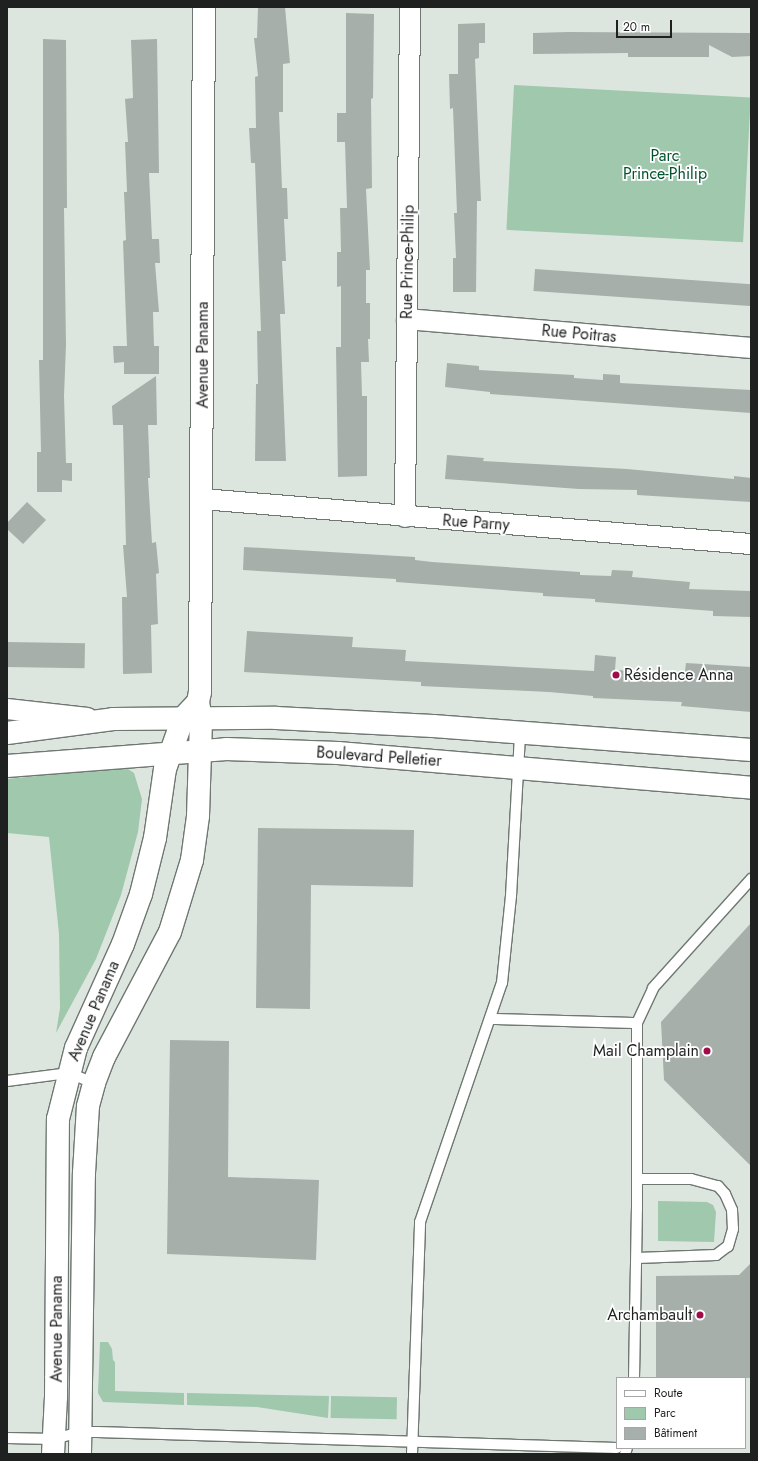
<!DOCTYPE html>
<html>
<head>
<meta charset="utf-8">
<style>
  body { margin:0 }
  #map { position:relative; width:758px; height:1461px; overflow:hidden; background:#dce6df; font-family:Jost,sans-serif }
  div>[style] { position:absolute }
  .green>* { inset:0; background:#9fc8ad; transform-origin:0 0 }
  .building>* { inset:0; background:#a6afa9; transform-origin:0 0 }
  .roads { filter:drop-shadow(1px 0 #6f7771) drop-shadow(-1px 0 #6f7771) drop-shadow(0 1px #6f7771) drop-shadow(0 -1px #6f7771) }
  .service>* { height:10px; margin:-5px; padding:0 5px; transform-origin:5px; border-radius:5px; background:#fff }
  .minor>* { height:20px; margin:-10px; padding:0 10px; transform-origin:10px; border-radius:10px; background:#fff }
  .tertiary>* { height:22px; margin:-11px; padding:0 11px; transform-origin:11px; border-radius:11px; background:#fff }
  .dots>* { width:11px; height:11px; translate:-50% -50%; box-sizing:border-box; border:2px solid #fff; border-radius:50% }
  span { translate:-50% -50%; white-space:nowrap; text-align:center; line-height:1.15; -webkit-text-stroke:3.5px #fff; paint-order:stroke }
  .park-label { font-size:16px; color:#00522e }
  .street-label { font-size:16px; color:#1e211f }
  .poi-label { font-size:16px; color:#1e211f }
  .left { translate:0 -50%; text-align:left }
  .right { translate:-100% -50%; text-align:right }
  .frame { position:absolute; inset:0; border:8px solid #1e211f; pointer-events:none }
  .legend { position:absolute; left:616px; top:1377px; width:130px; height:72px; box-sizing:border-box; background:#fff; border:1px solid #a5a6a5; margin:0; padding:5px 7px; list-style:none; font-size:12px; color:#1e211f }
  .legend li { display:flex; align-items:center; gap:8px; height:20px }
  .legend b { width:20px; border:1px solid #a5a6a5 }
  .scale { position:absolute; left:616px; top:20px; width:56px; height:18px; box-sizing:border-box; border:2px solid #1e211f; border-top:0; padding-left:5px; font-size:12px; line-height:14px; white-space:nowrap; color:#1e211f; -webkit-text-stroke:3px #fff; paint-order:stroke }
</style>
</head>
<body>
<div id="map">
  <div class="green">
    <i style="left:514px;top:85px;width:237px;height:145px;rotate:3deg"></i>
    <i style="clip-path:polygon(125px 767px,134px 773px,142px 799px,138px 832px,121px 895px,96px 959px,56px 1033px,60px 1008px,59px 934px,49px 837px,7px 833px,7px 779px)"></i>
    <i style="clip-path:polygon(658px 1201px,707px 1202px,713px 1205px,716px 1212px,714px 1242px,658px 1241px)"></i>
    <i style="clip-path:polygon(100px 1342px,108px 1342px,112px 1349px,113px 1360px,115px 1362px,115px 1391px,184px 1393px,184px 1405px,103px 1402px,98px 1393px)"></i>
    <i style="clip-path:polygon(187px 1393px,329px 1396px,328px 1418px,257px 1407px,187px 1405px)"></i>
    <i style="left:331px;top:1396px;width:66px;height:22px;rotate:1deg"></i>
  </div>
  <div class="building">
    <i style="clip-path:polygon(258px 7px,285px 7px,290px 63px,283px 64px,283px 112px,279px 112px,282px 188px,287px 188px,288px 219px,284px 219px,286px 261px,282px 261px,285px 314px,280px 314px,286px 461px,255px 461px,256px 384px,258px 384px,257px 331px,261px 331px,255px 163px,251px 163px,249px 128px,256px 128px,255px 77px,258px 76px,254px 38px,257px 38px)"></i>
    <i style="clip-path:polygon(346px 13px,374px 14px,373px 98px,371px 99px,372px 188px,366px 189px,370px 270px,366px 270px,366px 303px,370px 303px,370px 339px,368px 339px,369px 362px,361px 362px,362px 396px,367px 396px,367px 476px,338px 477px,336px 347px,341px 347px,341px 286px,337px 287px,337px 252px,341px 252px,340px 208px,347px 208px,345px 142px,337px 142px,337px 113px,346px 113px)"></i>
    <i style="clip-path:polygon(485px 23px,485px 43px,479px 43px,479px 58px,475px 59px,481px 201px,477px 201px,476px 292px,453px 292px,453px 258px,456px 258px,454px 213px,457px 213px,453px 108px,450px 109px,449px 74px,458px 74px,458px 24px)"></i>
    <i style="clip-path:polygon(568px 32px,751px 33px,751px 56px,732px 57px,709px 45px,709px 57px,628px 57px,628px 53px,533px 54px,533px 33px)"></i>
    <i style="clip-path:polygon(43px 39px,66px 40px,67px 208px,64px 208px,66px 345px,64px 396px,66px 463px,72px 463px,72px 481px,62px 480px,62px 492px,37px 492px,37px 452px,41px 452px,39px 360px,43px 360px)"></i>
    <i style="clip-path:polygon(157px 39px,159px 173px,149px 173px,152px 239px,159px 239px,160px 263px,155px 263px,159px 312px,153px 312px,154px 346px,159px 346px,159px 374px,124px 374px,124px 362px,114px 363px,113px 346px,127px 346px,123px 241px,126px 240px,124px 192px,127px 192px,125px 142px,128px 142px,125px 99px,133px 98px,131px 40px)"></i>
    <i style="left:535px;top:269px;width:217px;height:22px;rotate:4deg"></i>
    <i style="clip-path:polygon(447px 363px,479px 366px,479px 370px,574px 375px,574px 378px,603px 380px,603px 374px,620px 375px,620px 383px,751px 390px,751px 413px,490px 394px,490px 392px,445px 387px)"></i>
    <i style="clip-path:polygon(156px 376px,157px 425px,148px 425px,150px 478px,148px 478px,152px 543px,156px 542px,159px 573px,156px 574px,158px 624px,151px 625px,152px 673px,123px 674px,122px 597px,127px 597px,123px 545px,126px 545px,123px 425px,113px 425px,112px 406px)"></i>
    <i style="clip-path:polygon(447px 455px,484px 458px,483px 461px,627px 469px,734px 479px,734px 476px,751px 478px,751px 502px,637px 495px,637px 490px,579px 489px,445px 479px)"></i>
    <i style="clip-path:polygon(27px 502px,46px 520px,23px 544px,7px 529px,7px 523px)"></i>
    <i style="clip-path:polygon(244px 547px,415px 557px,415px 560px,432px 562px,580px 572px,580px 575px,611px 576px,612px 570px,633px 571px,632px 577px,690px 582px,689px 589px,751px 591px,751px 617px,713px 616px,713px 611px,595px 602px,595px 599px,543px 596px,543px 593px,396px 582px,396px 579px,243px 570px)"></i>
    <i style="clip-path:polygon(247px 631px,353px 637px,352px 647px,406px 650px,405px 661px,594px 671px,595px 655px,616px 657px,615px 670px,638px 671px,637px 678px,684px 680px,686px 663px,751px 667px,751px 712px,681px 706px,682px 702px,593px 698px,593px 696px,549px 692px,421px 686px,421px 682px,244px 672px)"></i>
    <i style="left:7px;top:642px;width:78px;height:25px;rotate:1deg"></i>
    <i style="clip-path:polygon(258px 828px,414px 830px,413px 887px,311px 885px,310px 1009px,256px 1008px)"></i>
    <i style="clip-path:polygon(751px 923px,751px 1166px,664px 1080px,661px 1022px)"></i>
    <i style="clip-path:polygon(170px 1040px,229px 1041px,228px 1177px,319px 1180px,316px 1260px,167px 1254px)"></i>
    <i style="clip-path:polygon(751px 1263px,751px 1378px,656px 1378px,656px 1276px,739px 1275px)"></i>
  </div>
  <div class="roads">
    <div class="service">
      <i style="left:492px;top:1019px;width:145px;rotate:1.6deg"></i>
      <i style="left:7px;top:1081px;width:63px;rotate:-7.4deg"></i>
      <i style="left:69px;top:1073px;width:27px;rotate:22deg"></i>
      <i style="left:637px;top:1179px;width:54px"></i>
      <i style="left:691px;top:1179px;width:28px;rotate:15deg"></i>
      <i style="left:718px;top:1186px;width:11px;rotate:49deg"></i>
      <i style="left:725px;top:1194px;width:17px;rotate:66deg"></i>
      <i style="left:732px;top:1210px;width:19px;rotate:87deg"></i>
      <i style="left:733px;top:1229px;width:18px;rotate:106deg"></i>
      <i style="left:728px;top:1246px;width:15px;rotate:143deg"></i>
      <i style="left:716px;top:1255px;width:79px;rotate:177.8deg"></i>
      <i style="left:634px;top:1378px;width:170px;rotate:-89deg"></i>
      <i style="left:637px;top:1208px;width:185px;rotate:-90deg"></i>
      <i style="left:637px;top:1023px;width:38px;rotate:-65deg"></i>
      <i style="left:653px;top:988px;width:147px;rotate:-48deg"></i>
      <i style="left:7px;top:1438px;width:47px;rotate:1.2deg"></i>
      <i style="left:54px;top:1439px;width:28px;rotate:-15deg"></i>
      <i style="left:81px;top:1432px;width:16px"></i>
      <i style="left:97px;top:1432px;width:520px;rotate:1.76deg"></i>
      <i style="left:412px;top:1454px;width:232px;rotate:-88deg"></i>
      <i style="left:420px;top:1222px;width:253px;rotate:-71.1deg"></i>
      <i style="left:502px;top:983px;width:87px;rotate:-84.1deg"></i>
      <i style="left:511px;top:896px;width:162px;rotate:-86.8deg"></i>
      <i style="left:625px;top:1454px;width:6px;rotate:-72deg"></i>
    </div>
    <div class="minor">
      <i style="left:407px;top:319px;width:345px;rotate:4.8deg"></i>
      <i style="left:202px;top:499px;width:551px;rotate:4.69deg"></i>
      <i style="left:405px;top:517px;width:510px;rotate:-89.44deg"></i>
      <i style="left:7px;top:709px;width:81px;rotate:6.4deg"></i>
    </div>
    <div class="tertiary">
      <i style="left:7px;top:733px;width:107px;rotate:-7.5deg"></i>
      <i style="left:113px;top:719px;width:163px;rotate:-0.4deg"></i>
      <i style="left:276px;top:718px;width:157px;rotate:2.9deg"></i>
      <i style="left:433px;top:726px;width:319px;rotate:4.3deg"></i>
      <i style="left:7px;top:766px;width:220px;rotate:-4.4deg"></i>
      <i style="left:226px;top:749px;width:112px;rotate:2deg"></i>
      <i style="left:338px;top:753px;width:414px;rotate:4.8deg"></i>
      <i style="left:53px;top:1454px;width:57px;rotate:-87deg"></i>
      <i style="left:56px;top:1397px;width:278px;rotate:-89.6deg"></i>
      <i style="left:58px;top:1119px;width:73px;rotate:-75.8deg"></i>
      <i style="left:76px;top:1048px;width:114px;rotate:-65.7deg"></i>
      <i style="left:123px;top:944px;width:53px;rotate:-70.2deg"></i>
      <i style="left:141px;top:894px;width:58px;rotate:-76deg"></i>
      <i style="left:155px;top:838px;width:70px;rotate:-81.8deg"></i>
      <i style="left:165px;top:769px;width:54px;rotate:-70.6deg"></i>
      <i style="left:183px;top:718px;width:22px;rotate:-47deg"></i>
      <i style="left:80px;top:1454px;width:281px;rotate:-89.2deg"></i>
      <i style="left:84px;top:1173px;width:67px;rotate:-86.6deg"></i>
      <i style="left:88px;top:1106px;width:24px;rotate:-75deg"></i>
      <i style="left:94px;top:1083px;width:28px;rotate:-69deg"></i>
      <i style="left:104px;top:1057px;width:141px;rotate:-62.2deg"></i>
      <i style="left:170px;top:932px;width:75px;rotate:-73deg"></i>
      <i style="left:192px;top:860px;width:44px;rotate:-82.2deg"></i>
      <i style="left:198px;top:816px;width:98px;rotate:-88.2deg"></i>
      <i style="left:201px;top:718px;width:16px;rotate:-101deg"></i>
      <i style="left:198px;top:702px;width:10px;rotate:-79deg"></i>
      <i style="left:200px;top:692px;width:685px;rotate:-89.67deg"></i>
    </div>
  </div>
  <div class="dots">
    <i style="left:616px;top:675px;background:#a20b49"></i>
    <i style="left:707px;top:1051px;background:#a20b49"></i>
    <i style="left:700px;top:1315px;background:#a20b49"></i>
  </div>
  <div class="park-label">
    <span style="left:665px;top:165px">Parc<br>Prince-Philip</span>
  </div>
  <div class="street-label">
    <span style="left:408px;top:262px;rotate:-89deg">Rue Prince-Philip</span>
    <span style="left:579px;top:334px;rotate:5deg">Rue Poitras</span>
    <span style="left:203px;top:355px;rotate:-90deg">Avenue Panama</span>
    <span style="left:476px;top:523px;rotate:4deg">Rue Parny</span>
    <span style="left:379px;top:757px;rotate:4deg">Boulevard Pelletier</span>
    <span style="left:94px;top:1011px;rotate:-67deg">Avenue Panama</span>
    <span style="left:57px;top:1329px;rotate:-90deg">Avenue Panama</span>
  </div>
  <div class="poi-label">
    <span class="left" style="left:624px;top:675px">Résidence Anna</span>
    <span class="right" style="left:699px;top:1051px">Mail Champlain</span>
    <span class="right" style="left:692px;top:1315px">Archambault</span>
  </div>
  <div class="frame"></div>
  <ul class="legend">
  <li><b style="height:5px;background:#fff"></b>Route</li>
  <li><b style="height:11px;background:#9fc8ad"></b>Parc</li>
  <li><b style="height:11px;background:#a6afa9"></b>Bâtiment</li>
  </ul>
  <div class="scale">20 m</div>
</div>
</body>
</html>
